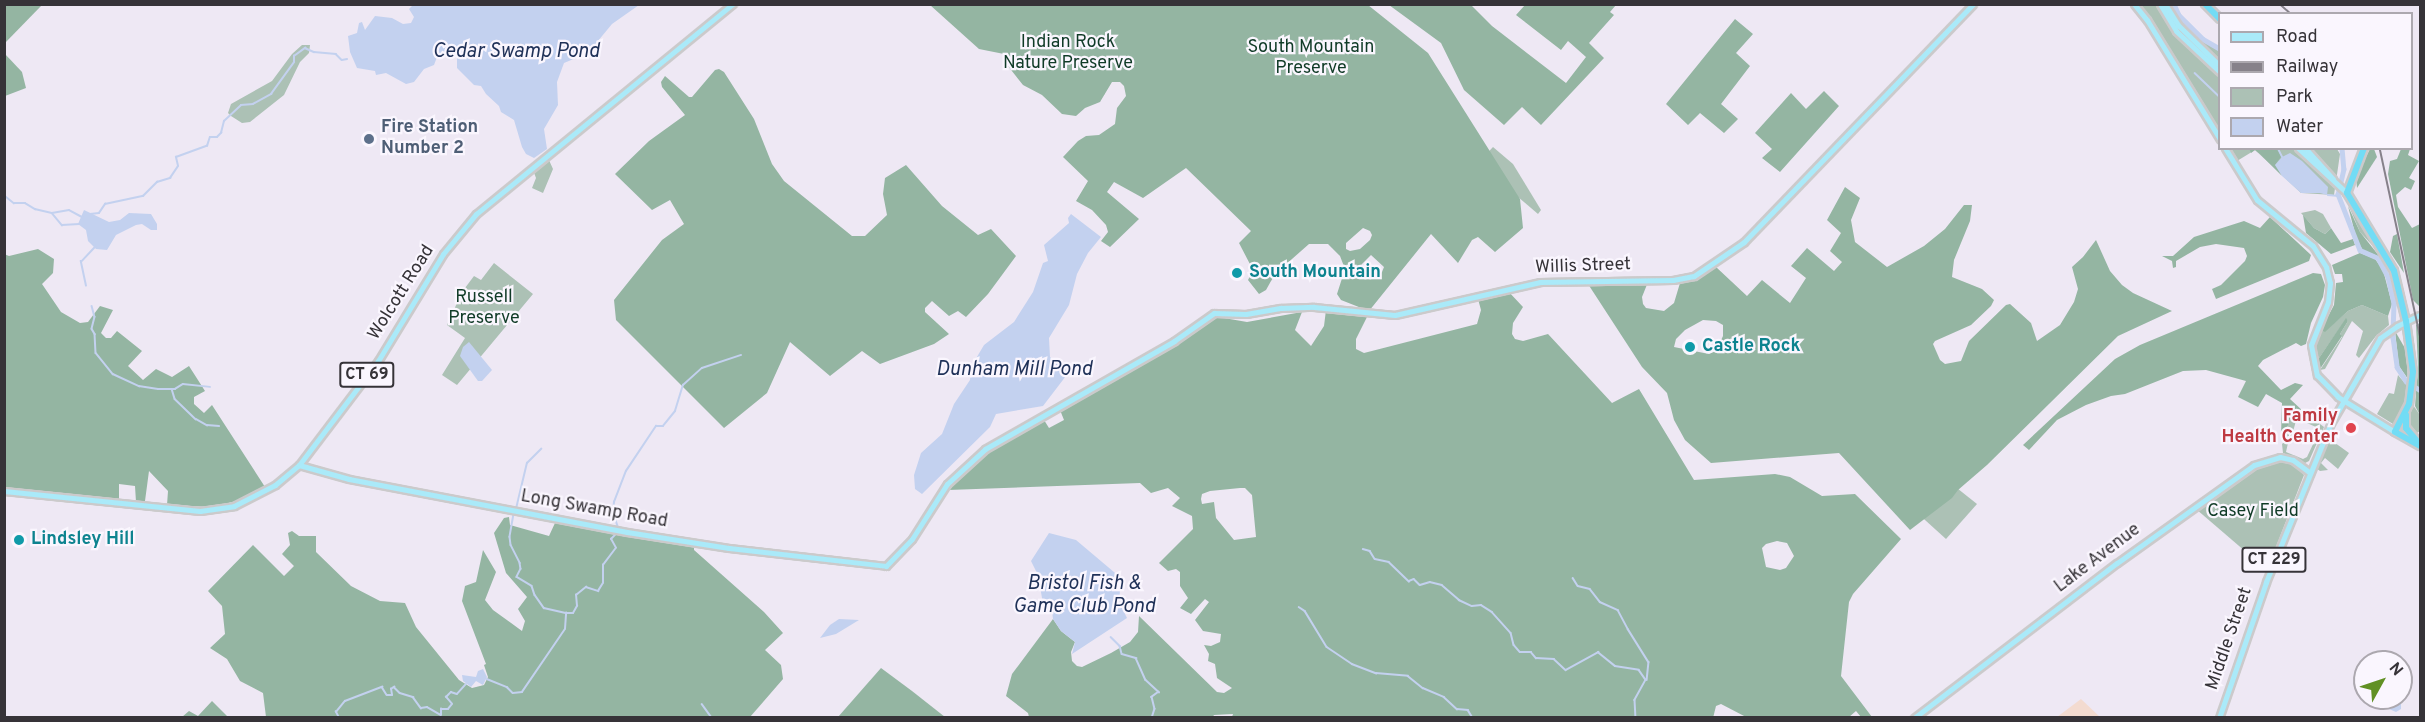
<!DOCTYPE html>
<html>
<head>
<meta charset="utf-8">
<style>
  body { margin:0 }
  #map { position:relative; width:2425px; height:722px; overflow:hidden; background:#eee8f4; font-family:Overpass,sans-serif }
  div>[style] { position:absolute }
  .industrial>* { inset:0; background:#f3dbd0 }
  .green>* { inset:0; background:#acc1b5 }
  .forest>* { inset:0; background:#94b5a2 }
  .water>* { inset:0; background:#c3d1ef }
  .stream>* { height:1.5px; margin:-0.75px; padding:0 0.75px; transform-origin:0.75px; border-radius:0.75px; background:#c3d1ef }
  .river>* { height:4.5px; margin:-2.25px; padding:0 2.25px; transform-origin:2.25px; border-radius:2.25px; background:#c3d1ef }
  .roads { filter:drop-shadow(2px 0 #cbcacb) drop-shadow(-2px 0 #cbcacb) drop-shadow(0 2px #cbcacb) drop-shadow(0 -2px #cbcacb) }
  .major>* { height:5px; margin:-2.5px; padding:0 2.5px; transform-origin:2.5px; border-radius:2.5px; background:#aaeaf9 }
  .highway>* { height:6px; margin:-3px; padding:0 3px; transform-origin:3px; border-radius:3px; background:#72dcf5 }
  .rail>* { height:1.5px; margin:-0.75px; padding:0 0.75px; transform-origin:0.75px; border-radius:0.75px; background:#86818a }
  .dots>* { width:16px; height:16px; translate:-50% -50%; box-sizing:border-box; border:3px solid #faf6fe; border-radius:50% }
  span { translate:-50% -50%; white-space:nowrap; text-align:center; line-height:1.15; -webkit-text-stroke:4.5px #faf6fe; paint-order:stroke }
  .shield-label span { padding:2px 4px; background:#faf6fe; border:2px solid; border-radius:4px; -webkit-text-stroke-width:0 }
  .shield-label { font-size:16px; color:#363338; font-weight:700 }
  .park-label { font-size:18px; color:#103b27 }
  .service-label { font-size:18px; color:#4e5e75; font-weight:700 }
  .left { translate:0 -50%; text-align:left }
  .street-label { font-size:18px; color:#363338 }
  .culture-label { font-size:18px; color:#0d838f; font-weight:700 }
  .health-label { font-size:18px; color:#be3a42; font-weight:700 }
  .right { translate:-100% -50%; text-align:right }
  .water-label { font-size:20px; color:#1f3158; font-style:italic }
  .frame { position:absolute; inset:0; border:6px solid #363338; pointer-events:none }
  .legend { position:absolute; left:2218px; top:12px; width:195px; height:138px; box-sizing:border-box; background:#faf6fe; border:2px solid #aca8af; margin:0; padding:8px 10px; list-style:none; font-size:18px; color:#363338 }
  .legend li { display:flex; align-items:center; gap:12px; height:30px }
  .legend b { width:30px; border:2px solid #aca8af }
  .north { position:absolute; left:2353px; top:650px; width:60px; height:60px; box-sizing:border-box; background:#faf6fe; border:2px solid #aca8af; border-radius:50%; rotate:50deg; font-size:16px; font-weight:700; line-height:24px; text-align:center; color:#363338 }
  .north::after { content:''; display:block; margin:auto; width:21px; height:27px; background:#619024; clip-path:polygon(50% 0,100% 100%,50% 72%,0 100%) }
</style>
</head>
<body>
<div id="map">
  <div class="industrial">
    <i style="clip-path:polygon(2081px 699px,2100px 717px,2057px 717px)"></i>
  </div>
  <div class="green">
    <i style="clip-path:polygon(2137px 5px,2171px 5px,2186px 27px,2197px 38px,2219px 51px,2219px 131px,2149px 16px)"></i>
    <i style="clip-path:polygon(302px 45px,310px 45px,309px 53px,300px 62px,284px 95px,250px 122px,242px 123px,231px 116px,228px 113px,231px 104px,272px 81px,292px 54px)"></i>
    <i style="clip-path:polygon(1493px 147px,1513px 164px,1541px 210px,1538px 214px,1478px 163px)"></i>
    <i style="clip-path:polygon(2230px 149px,2337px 149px,2340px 154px,2334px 195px,2301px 193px,2255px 150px,2237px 161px)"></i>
    <i style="clip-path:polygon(548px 158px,553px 169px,543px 193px,532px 188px,536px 178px,533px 170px)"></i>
    <i style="clip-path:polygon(2348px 204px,2351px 204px,2383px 257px,2360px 232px)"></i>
    <i style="clip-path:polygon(2315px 210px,2323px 214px,2331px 228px,2325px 234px,2314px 228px,2301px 213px)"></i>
    <i style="clip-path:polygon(494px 263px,533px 294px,457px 385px,442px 375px,465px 338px,447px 325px,462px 292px,474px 276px,481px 280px)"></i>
    <i style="clip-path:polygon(2362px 305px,2388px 316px,2389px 325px,2376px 336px,2359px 358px,2356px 355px,2363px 331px,2352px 321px,2325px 369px,2320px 370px,2342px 337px,2340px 334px,2348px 321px,2346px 319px,2317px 361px,2315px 347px,2319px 333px,2321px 330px,2325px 331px,2348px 311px)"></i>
    <i style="clip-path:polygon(2398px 375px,2408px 387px,2401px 414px,2393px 424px,2377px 414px,2389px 393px,2394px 394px)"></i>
    <i style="clip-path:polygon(1839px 394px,1977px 504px,1946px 539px,1808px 414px)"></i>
    <i style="clip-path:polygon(2413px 405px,2420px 415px,2420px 431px,2414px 435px,2408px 422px)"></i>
    <i style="clip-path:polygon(2304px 412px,2324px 427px,2309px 461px,2305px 463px,2283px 453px,2282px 444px,2285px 441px,2288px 443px,2286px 452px,2303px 459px,2307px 457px,2315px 440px,2316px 427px,2300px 420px,2296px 421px,2292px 435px,2285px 437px,2290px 416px)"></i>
    <i style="clip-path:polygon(2331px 433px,2331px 440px,2349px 453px,2338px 469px,2325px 458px,2321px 463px,2328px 470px,2320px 471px,2316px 468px)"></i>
    <i style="clip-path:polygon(2283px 459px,2296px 465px,2304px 475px,2267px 570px,2196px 509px,2259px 465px,2270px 460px)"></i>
  </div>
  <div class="forest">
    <i style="clip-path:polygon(5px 4px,42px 5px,5px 43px,4px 5px)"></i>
    <i style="clip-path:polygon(evenodd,930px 5px,1368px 5px,1428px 53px,1520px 199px,1523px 228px,1495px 252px,1478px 237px,1472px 240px,1458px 263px,1431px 234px,1369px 311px,1341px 300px,1337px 294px,1345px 269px,1340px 256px,1328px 244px,1309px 244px,1275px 274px,1266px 290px,1259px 294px,1248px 280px,1253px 270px,1239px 243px,1251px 231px,1186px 168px,1143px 198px,1114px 182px,1107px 192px,1139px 219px,1110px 247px,1101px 241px,1108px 232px,1106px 225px,1092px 210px,1076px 201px,1088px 181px,1063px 157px,1078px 141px,1086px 136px,1099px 135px,1115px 124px,1117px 108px,1126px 96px,1124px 86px,1120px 82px,1112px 82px,1100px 102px,1085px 108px,1076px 116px,1062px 114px,1042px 95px,1023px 85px,1008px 66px,1009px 59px,1004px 54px,979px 49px,930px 5px,1363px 228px,1370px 231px,1372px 235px,1370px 240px,1360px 249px,1350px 251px,1346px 249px,1346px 243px,1363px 228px,930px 5px,1371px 255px,1384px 267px,1382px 272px,1379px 275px,1367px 267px,1358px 273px,1355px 271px,1371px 255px)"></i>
    <i style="clip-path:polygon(1389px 5px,1471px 5px,1492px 26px,1566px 83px,1586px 57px,1568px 41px,1561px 50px,1516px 15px,1525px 5px,1616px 5px,1610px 12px,1614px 15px,1589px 43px,1604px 58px,1541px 125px,1522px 107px,1504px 125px,1464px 90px,1441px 43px)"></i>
    <i style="clip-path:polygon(1735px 19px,1753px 34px,1736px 53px,1750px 66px,1721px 104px,1738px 119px,1724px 133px,1700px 113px,1688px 125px,1666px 104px)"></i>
    <i style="clip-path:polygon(5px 54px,22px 72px,26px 88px,5px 96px)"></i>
    <i style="clip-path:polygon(719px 69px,724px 72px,754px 119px,772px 164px,784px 181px,852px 236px,865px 236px,887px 215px,883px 194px,885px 178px,906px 165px,942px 206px,978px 235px,991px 229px,1016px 256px,988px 294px,966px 317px,958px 311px,949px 316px,932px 301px,925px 308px,925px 312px,949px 334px,934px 344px,880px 364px,862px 351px,830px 376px,790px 342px,767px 393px,724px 428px,616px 320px,614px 300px,662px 240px,684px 224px,670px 200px,652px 210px,615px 174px,649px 141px,685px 115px,662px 87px,661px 82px,665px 76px,689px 97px,692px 97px,715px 70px)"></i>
    <i style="clip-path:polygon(1824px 91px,1839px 106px,1780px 172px,1762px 158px,1772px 149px,1755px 133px,1791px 93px,1806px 109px)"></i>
    <i style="clip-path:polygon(2249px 148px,2278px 149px,2281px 157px,2275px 165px,2282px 176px,2260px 154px,2255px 150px,2251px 153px)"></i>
    <i style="clip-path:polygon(2370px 149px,2374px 149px,2377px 157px,2357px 188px,2356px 176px)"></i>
    <i style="clip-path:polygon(2401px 149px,2410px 149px,2408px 155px,2419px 161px,2409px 178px,2415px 181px,2411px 190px,2405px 187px,2396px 195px,2398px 207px,2412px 228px,2420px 224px,2420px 307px,2413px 300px,2388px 174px,2390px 161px,2397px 159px)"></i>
    <i style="clip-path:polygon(evenodd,1845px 187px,1860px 198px,1851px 220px,1855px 242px,1887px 267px,1924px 246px,1945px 229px,1964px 205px,1972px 205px,1970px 221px,1954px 260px,1952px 277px,1982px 289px,1994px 300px,1991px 306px,1971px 325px,1935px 341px,1933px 344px,1940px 360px,1945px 364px,1961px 361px,1969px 341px,2006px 305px,2010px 304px,2031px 323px,2037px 341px,2060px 325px,2074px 302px,2078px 289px,2072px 267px,2083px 257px,2096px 240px,2110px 271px,2122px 285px,2133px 293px,2172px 311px,2118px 336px,1987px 465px,1958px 490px,1952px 498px,1910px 530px,1839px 453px,1711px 463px,1685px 440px,1674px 420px,1667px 393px,1642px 367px,1588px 284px,1648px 282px,1642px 297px,1643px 304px,1646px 308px,1664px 311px,1674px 303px,1680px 283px,1695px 279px,1716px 267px,1747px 296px,1762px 280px,1790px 303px,1806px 278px,1791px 266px,1807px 248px,1834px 271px,1842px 262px,1830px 251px,1841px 233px,1827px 220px,1845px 187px,1703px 320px,1716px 321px,1723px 325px,1723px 336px,1716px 351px,1709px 354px,1674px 347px,1676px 339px,1685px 330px,1703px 320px)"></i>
    <i style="clip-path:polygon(2348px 206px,2360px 232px,2380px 257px,2363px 250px,2357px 241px)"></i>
    <i style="clip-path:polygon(2303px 215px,2314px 228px,2325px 234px,2331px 228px,2341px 243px,2353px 239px,2355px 245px,2331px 254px,2306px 233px)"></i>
    <i style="clip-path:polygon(2270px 217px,2311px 255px,2309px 261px,2216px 299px,2212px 289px,2221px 285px,2245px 261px,2247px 256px,2244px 248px,2216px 244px,2200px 247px,2176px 261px,2176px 267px,2173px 268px,2172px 261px,2162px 256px,2173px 256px,2194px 237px,2244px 221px,2260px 228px)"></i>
    <i style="clip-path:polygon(2397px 234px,2404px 273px,2390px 252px,2393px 236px)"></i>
    <i style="clip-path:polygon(38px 249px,54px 259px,53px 273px,42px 284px,61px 312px,80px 323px,88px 322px,100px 306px,113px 310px,101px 333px,106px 338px,111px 338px,117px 331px,142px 351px,128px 366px,143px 380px,156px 369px,172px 377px,189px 366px,205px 391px,194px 397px,194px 404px,204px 413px,212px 405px,265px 487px,241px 500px,211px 507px,167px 505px,168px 491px,149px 471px,145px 501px,136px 502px,135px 486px,119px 484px,119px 500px,5px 488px,4px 254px,9px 256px)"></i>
    <i style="clip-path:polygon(2360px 253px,2375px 259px,2383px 270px,2392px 304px,2388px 316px,2362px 305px,2348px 311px,2325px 332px,2321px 330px,2334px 305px,2336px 283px,2343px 282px,2342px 274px,2335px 274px,2332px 265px)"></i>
    <i style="clip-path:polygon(2313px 273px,2321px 274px,2325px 285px,2323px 297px,2311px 323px,2306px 344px,2301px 346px,2296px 343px,2263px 360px,2258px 366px,2281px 390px,2295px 383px,2303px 385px,2290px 399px,2304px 412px,2291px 416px,2285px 434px,2281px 435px,2282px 403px,2266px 394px,2258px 407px,2238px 397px,2246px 381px,2206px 370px,2183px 371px,2125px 394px,2111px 396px,2086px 405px,2057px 420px,2029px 450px,2023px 445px,2115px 359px,2140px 345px)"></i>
    <i style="clip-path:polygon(evenodd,1507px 290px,1523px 307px,1513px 323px,1512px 334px,1515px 339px,1523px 341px,1548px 334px,1612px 403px,1639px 389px,1694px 480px,1775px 474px,1790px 477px,1822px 496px,1855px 494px,1901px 539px,1853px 594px,1849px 602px,1841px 676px,1872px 717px,1861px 717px,1856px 711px,1849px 717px,1746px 717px,1721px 704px,1716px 706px,1713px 718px,1232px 717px,1233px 714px,1214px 715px,1212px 718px,1029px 717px,1028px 713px,1006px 696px,1012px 674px,1053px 619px,1061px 631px,1075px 642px,1071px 652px,1072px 661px,1077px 666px,1082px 667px,1111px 653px,1130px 642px,1138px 632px,1139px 616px,1217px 692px,1224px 693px,1232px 688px,1217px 678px,1215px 664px,1208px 661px,1209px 654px,1204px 645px,1211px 646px,1220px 642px,1221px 634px,1203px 631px,1195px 620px,1209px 602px,1205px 599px,1191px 614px,1180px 608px,1188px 598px,1180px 586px,1180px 572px,1176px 569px,1168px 571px,1159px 563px,1193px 529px,1192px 516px,1172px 506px,1180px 498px,1168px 488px,1151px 493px,1140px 483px,948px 490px,964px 472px,990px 449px,1044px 420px,1049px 428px,1064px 420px,1060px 410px,1218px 317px,1247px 322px,1302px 312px,1295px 330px,1311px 346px,1324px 326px,1326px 310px,1368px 315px,1356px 339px,1356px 349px,1364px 353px,1477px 324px,1481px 310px,1478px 299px,1507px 290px,1240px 488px,1245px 488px,1252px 495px,1256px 537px,1234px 540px,1216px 518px,1214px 502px,1202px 504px,1201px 499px,1202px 494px,1210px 491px,1240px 488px,1507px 290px,1777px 541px,1787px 543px,1794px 556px,1786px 568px,1780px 570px,1766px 567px,1762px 548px,1766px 544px,1777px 541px)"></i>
    <i style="clip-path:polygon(2346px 318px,2348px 321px,2340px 334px,2342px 336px,2320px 369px,2317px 361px)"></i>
    <i style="clip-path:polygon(2420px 323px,2420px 415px,2415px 406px,2418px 366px,2416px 325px)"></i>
    <i style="clip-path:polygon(2395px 331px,2406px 350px,2408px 379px,2399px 366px)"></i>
    <i style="clip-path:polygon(509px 517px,510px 525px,549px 536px,555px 523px,694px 546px,694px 550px,764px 612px,783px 633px,765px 650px,781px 665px,783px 679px,750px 717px,266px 717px,263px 693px,240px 681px,227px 659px,210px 648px,225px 634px,222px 606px,208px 591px,253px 545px,284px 576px,294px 566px,282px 554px,290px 545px,288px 533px,292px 531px,299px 536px,316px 536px,316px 552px,351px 586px,380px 601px,405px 603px,416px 627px,459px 680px,472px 688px,484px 685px,488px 677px,484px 665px,486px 664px,462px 601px,465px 586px,476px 582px,483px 550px,496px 572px,485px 600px,493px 610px,522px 631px,525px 621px,518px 609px,527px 597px,506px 573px,494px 533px,504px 518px)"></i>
    <i style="clip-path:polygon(881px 668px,912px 691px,945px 717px,838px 717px)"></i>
    <i style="clip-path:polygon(212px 701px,228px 717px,182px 717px,189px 711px,198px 716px)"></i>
  </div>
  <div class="water">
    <i style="clip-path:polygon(413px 5px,639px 4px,639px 5px,612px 24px,588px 53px,564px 63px,557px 82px,558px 105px,544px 129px,547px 149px,534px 158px,526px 154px,522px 147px,514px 120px,501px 112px,499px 106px,486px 94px,481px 86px,474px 85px,457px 68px,457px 54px,442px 56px,436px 49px,437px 57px,434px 65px,424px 69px,414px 82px,406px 84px,386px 73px,376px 75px,375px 71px,357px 68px,350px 52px,348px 36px,357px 33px,359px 23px,362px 22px,365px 30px,375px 16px,392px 18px,403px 24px,411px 23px,414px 17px,409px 9px)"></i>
    <i style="clip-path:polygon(2290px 153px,2302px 161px,2328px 187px,2327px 195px,2320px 193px,2301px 193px,2282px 176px,2275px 165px,2282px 157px)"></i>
    <i style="clip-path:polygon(84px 210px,109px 222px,120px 220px,129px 213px,151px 214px,157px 224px,157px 230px,151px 230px,142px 224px,136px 225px,116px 235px,107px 250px,96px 249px,88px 241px,86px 230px,78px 224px)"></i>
    <i style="clip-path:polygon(1071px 214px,1101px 237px,1088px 253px,1077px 274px,1069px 305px,1049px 338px,1050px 357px,1069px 372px,1043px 406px,996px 414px,990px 427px,922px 494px,915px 489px,914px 475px,921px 453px,942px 434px,954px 404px,970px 380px,971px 367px,984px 345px,1014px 322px,1033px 292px,1043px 263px,1048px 261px,1044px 245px,1069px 223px,1068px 218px)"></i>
    <i style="clip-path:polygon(469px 342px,492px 370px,482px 381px,478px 381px,460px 356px,463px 347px)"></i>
    <i style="clip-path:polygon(1049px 533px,1076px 540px,1121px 578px,1119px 602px,1127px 618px,1072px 654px,1075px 642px,1061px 631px,1053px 619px,1052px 611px,1042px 598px,1038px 575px,1031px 561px)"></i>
    <i style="clip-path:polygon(839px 619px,859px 620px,836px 634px,820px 638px,830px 625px)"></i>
    <i style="clip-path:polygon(483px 669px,487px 677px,483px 685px,476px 681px,471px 687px,463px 681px,462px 675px,476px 677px,478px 671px)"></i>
    <i style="clip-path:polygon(2378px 698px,2397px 698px,2401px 703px,2401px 709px,2396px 712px,2382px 706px,2377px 702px)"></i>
  </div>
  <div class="stream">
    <i style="left:2195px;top:73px;width:35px;rotate:44deg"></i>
    <i style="left:2278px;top:148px;width:11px;rotate:63deg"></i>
    <i style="left:4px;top:195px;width:13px;rotate:39deg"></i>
    <i style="left:14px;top:203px;width:11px"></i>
    <i style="left:25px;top:203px;width:12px;rotate:31deg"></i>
    <i style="left:35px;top:209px;width:17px;rotate:13deg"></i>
    <i style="left:52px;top:213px;width:17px;rotate:-10deg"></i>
    <i style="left:69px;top:210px;width:15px;rotate:28deg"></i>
    <i style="left:2328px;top:195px;width:11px;rotate:5deg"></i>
    <i style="left:52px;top:213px;width:16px;rotate:50deg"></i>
    <i style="left:62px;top:225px;width:17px;rotate:-3deg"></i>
    <i style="left:90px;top:214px;width:9px;rotate:-6deg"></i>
    <i style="left:99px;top:213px;width:11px;rotate:-56deg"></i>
    <i style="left:105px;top:204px;width:39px;rotate:-12deg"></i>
    <i style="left:143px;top:196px;width:20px;rotate:-45deg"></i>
    <i style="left:157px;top:182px;width:14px;rotate:-17deg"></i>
    <i style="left:170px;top:178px;width:14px;rotate:-56deg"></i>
    <i style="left:178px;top:166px;width:9px;rotate:-103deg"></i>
    <i style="left:176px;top:157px;width:33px;rotate:-20deg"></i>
    <i style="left:207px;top:146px;width:9px;rotate:-72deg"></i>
    <i style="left:210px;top:137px;width:7px"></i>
    <i style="left:217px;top:137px;width:6px;rotate:-45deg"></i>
    <i style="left:221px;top:133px;width:12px;rotate:-76deg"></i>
    <i style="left:224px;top:121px;width:23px;rotate:-43deg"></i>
    <i style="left:241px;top:105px;width:12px;rotate:-5deg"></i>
    <i style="left:253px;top:104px;width:21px;rotate:-29deg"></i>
    <i style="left:271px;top:94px;width:39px;rotate:-54deg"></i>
    <i style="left:294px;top:62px;width:6px;rotate:-90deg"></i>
    <i style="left:294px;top:56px;width:14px;rotate:-36deg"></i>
    <i style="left:305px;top:48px;width:10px;rotate:24deg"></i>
    <i style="left:314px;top:52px;width:22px;rotate:5deg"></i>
    <i style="left:336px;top:54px;width:8px;rotate:45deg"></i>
    <i style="left:342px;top:60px;width:5px;rotate:-11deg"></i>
    <i style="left:86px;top:286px;width:25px;rotate:-102deg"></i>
    <i style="left:81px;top:262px;width:22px;rotate:-47deg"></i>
    <i style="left:92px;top:306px;width:11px;rotate:75deg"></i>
    <i style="left:95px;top:317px;width:12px;rotate:104deg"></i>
    <i style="left:92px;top:329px;width:6px;rotate:59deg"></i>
    <i style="left:95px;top:334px;width:19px;rotate:87deg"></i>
    <i style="left:96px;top:353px;width:27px;rotate:51deg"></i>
    <i style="left:113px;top:374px;width:29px;rotate:25deg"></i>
    <i style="left:139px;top:386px;width:19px;rotate:9deg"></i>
    <i style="left:158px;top:389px;width:17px"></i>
    <i style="left:175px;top:389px;width:9px;rotate:-32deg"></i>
    <i style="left:183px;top:384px;width:27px;rotate:6deg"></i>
    <i style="left:172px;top:389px;width:10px;rotate:73deg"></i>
    <i style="left:175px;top:399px;width:29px;rotate:44deg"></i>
    <i style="left:196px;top:419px;width:13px;rotate:29deg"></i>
    <i style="left:207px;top:425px;width:12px;rotate:5deg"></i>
    <i style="left:516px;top:509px;width:47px;rotate:-76.6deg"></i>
    <i style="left:527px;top:463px;width:20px;rotate:-45deg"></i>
    <i style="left:514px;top:514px;width:23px;rotate:100deg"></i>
    <i style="left:510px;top:537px;width:8px;rotate:83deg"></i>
    <i style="left:511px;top:545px;width:20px;rotate:63deg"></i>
    <i style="left:520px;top:563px;width:6px;rotate:81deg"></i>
    <i style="left:521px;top:569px;width:9px;rotate:117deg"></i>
    <i style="left:517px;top:577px;width:17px;rotate:31deg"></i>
    <i style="left:532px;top:586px;width:9px;rotate:72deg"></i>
    <i style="left:535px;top:595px;width:16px;rotate:55deg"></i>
    <i style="left:544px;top:608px;width:22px;rotate:13deg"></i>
    <i style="left:618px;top:528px;width:16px;rotate:-108deg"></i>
    <i style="left:613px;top:513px;width:11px;rotate:-85deg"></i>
    <i style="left:614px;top:502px;width:33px;rotate:-69deg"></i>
    <i style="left:626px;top:471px;width:54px;rotate:-56.3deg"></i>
    <i style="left:656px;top:426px;width:7px"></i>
    <i style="left:663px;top:426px;width:19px;rotate:-51deg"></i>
    <i style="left:675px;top:411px;width:27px;rotate:-73deg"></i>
    <i style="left:683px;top:385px;width:25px;rotate:-42deg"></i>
    <i style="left:702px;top:368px;width:41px;rotate:-18.4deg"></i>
    <i style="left:1363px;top:549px;width:7px;rotate:16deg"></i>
    <i style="left:1370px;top:551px;width:9px;rotate:58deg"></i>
    <i style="left:1375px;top:559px;width:14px;rotate:12deg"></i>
    <i style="left:1389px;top:562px;width:28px;rotate:44deg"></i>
    <i style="left:1409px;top:581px;width:5px;rotate:-22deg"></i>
    <i style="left:1414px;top:579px;width:8px;rotate:45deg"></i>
    <i style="left:1420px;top:585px;width:10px;rotate:-17deg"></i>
    <i style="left:1430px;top:582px;width:12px;rotate:14deg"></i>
    <i style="left:1442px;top:585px;width:23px;rotate:41deg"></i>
    <i style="left:1459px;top:600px;width:14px;rotate:25deg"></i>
    <i style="left:1472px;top:606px;width:9px;rotate:-6deg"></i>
    <i style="left:1481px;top:605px;width:13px;rotate:32deg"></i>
    <i style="left:1492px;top:612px;width:28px;rotate:48deg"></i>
    <i style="left:1511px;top:633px;width:12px;rotate:76deg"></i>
    <i style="left:1514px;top:645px;width:9px;rotate:49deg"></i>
    <i style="left:1520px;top:652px;width:11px"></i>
    <i style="left:1531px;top:652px;width:8px;rotate:50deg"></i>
    <i style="left:1536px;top:658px;width:18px;rotate:3deg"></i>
    <i style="left:1554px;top:659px;width:16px;rotate:43deg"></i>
    <i style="left:1566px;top:670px;width:37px;rotate:-29deg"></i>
    <i style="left:1598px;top:652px;width:22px;rotate:39deg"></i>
    <i style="left:1615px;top:666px;width:24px;rotate:9deg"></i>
    <i style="left:1639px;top:670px;width:12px;rotate:55deg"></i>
    <i style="left:1646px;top:680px;width:23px;rotate:119deg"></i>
    <i style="left:1635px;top:700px;width:18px;rotate:87deg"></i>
    <i style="left:1573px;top:578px;width:9px;rotate:58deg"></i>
    <i style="left:1578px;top:586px;width:12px;rotate:14deg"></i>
    <i style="left:1590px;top:589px;width:16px;rotate:52deg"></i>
    <i style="left:1600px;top:602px;width:20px;rotate:24deg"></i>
    <i style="left:1618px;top:610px;width:21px;rotate:62deg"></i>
    <i style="left:1628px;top:629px;width:39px;rotate:58deg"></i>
    <i style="left:1649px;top:662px;width:18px;rotate:96deg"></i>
    <i style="left:1299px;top:607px;width:7px;rotate:34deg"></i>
    <i style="left:1305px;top:611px;width:42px;rotate:58.6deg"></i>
    <i style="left:1327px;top:647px;width:30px;rotate:34deg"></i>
    <i style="left:1352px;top:664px;width:26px;rotate:21deg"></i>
    <i style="left:1376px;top:673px;width:32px;rotate:5deg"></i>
    <i style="left:1408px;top:676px;width:19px;rotate:39deg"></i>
    <i style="left:1423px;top:688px;width:23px;rotate:23deg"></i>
    <i style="left:1444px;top:697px;width:18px;rotate:43deg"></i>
    <i style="left:1457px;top:709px;width:11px;rotate:5deg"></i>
    <i style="left:1468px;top:710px;width:9px;rotate:58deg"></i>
    <i style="left:1111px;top:637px;width:13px;rotate:45deg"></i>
    <i style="left:1120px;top:646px;width:8px;rotate:76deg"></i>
    <i style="left:1122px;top:654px;width:15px;rotate:16deg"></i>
    <i style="left:1136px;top:658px;width:24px;rotate:66deg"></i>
    <i style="left:1146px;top:680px;width:18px;rotate:43deg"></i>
    <i style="left:1159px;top:692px;width:9px;rotate:144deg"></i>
    <i style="left:1152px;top:697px;width:12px;rotate:76deg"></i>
    <i style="left:1155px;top:709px;width:9px;rotate:108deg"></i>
    <i style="left:487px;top:679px;width:22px;rotate:22deg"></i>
    <i style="left:507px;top:687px;width:8px;rotate:45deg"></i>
    <i style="left:513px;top:693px;width:9px;rotate:-6deg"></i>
    <i style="left:522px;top:692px;width:76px;rotate:-55.7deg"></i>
    <i style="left:565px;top:629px;width:16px;rotate:-86deg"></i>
    <i style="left:566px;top:613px;width:7px"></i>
    <i style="left:573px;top:613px;width:8px;rotate:-60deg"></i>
    <i style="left:577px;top:606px;width:11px;rotate:-95deg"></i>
    <i style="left:576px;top:595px;width:13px;rotate:-39deg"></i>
    <i style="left:586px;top:587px;width:13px;rotate:18deg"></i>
    <i style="left:598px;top:591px;width:9px;rotate:-58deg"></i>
    <i style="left:603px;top:583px;width:18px;rotate:-90deg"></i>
    <i style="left:603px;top:565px;width:21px;rotate:-53deg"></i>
    <i style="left:616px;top:548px;width:10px;rotate:-119deg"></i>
    <i style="left:611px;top:539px;width:8px;rotate:-45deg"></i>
    <i style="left:702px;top:704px;width:17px;rotate:54deg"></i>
    <i style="left:329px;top:718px;width:1px"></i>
    <i style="left:339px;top:718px;width:7px;rotate:-117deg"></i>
    <i style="left:336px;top:712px;width:14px;rotate:-51deg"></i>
    <i style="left:345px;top:701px;width:40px;rotate:-21deg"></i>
    <i style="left:382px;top:687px;width:9px;rotate:58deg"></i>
    <i style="left:387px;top:695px;width:5px"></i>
    <i style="left:392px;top:695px;width:6px;rotate:-99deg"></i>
    <i style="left:391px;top:689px;width:4px;rotate:-34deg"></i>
    <i style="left:394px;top:687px;width:8px;rotate:45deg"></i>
    <i style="left:400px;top:693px;width:14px;rotate:17deg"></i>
    <i style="left:413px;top:697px;width:14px;rotate:54deg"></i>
    <i style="left:421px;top:708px;width:6px;rotate:-9deg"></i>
    <i style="left:427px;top:707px;width:16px;rotate:30deg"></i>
    <i style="left:441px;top:715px;width:6px;rotate:-90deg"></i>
    <i style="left:441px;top:709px;width:7px"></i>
    <i style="left:448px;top:709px;width:6px;rotate:-51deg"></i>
    <i style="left:452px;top:704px;width:9px;rotate:-131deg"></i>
    <i style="left:446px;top:697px;width:7px;rotate:-45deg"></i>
    <i style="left:451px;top:692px;width:6px;rotate:18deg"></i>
    <i style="left:457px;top:694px;width:13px;rotate:-48deg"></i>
  </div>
  <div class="river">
    <i style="left:2174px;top:4px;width:12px;rotate:66deg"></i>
    <i style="left:2179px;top:15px;width:34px;rotate:45deg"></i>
    <i style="left:2203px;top:39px;width:20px;rotate:30deg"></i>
    <i style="left:2342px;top:148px;width:21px;rotate:85deg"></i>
    <i style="left:2344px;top:169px;width:26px;rotate:103deg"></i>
    <i style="left:2338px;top:194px;width:60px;rotate:68.6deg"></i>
    <i style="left:2360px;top:250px;width:20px;rotate:24deg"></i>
    <i style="left:2378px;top:258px;width:21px;rotate:62deg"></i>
    <i style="left:2388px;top:277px;width:28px;rotate:77deg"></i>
    <i style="left:2394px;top:304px;width:33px;rotate:92deg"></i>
    <i style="left:2393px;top:337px;width:30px;rotate:82deg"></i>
    <i style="left:2397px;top:367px;width:17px;rotate:57deg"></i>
    <i style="left:2406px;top:381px;width:17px;rotate:33deg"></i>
  </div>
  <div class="roads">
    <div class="major">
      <i style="left:2134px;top:4px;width:21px;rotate:51deg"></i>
      <i style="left:2147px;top:20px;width:140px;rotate:58.5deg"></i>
      <i style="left:2160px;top:4px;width:31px;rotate:59deg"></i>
      <i style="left:2176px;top:31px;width:60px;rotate:43deg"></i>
      <i style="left:2165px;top:4px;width:25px;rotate:58deg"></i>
      <i style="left:2178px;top:25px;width:59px;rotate:44.3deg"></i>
      <i style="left:2225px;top:148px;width:61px;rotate:58.4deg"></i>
      <i style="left:2257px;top:200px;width:72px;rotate:39.4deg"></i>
      <i style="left:2313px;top:246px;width:25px;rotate:58deg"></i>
      <i style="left:2326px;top:267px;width:16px;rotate:76deg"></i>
      <i style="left:2330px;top:283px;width:19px;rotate:96deg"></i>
      <i style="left:2328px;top:302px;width:46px;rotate:111.6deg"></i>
      <i style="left:2311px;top:345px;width:31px;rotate:79deg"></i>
      <i style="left:2317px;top:375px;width:30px;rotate:46deg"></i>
      <i style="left:2338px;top:397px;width:67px;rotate:31.6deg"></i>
      <i style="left:2298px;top:148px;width:67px;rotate:42.6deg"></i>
      <i style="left:2305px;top:148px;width:42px;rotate:47.9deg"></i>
      <i style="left:299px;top:465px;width:52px;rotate:15.6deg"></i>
      <i style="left:349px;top:479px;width:283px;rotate:10.8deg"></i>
      <i style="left:627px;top:532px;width:103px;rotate:8.9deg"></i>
      <i style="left:729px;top:548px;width:158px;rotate:6.5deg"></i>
      <i style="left:886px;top:566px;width:37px;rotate:-46deg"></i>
      <i style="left:912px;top:539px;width:65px;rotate:-57.5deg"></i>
      <i style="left:947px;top:484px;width:52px;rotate:-42.6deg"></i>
      <i style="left:985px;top:449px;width:218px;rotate:-29.7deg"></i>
      <i style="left:1174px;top:341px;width:49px;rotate:-35deg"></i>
      <i style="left:1214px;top:313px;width:32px;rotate:2deg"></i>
      <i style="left:1246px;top:314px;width:36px;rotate:-10deg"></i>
      <i style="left:1281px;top:308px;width:33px;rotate:-2deg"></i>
      <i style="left:1314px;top:307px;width:81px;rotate:5.6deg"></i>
      <i style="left:1395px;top:315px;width:149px;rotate:-12.8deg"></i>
      <i style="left:1540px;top:282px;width:133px;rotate:-0.9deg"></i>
      <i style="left:1673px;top:280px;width:21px;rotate:-11deg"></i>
      <i style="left:1694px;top:276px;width:60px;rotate:-34.2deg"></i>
      <i style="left:1744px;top:242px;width:330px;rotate:-46.1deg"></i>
      <i style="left:4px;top:491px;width:197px;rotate:5.8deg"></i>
      <i style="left:200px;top:511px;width:34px;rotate:-8deg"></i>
      <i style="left:234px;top:506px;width:46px;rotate:-27.1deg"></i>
      <i style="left:275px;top:485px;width:31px;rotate:-40deg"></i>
      <i style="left:299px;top:465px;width:131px;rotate:-52.8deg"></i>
      <i style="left:378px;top:361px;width:125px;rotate:-58.7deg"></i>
      <i style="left:443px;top:254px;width:52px;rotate:-50.5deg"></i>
      <i style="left:476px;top:214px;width:332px;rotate:-39.3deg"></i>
      <i style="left:1914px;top:718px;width:255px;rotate:-37.4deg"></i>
      <i style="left:2117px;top:563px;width:168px;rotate:-35.6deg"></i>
      <i style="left:2254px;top:465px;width:27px;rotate:-17deg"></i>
      <i style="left:2280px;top:457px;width:13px;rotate:13deg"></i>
      <i style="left:2293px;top:460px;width:20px;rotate:37deg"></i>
      <i style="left:2219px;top:718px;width:144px;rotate:-70.9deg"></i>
      <i style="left:2266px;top:582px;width:172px;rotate:-67.8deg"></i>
      <i style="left:2331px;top:423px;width:98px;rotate:-60deg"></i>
      <i style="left:2380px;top:338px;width:21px;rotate:-35deg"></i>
      <i style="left:2397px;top:326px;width:25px;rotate:-26deg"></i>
    </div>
    <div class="highway">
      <i style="left:2205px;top:4px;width:21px;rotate:45deg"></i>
      <i style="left:2364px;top:148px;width:48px;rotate:110.7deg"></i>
      <i style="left:2347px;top:193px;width:91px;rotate:58.9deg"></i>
      <i style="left:2394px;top:271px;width:51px;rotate:76.5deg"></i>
      <i style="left:2406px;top:321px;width:51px;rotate:82.2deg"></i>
      <i style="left:2413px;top:372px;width:32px;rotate:97deg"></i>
      <i style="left:2409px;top:404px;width:31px;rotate:117deg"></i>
      <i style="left:2395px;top:432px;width:29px;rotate:29deg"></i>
      <i style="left:2406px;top:415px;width:13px;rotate:90deg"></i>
      <i style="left:2406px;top:428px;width:16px;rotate:50deg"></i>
    </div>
  </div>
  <div class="rail">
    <i style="left:2280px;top:4px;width:15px;rotate:42deg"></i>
    <i style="left:2380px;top:148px;width:191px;rotate:77.9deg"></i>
  </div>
  <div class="dots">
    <i style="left:369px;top:139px;background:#5c6f8a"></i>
    <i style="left:1237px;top:273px;background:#0f9aa8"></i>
    <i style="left:1690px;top:347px;background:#0f9aa8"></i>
    <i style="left:2351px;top:428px;background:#e0444e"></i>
    <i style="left:19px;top:540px;background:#0f9aa8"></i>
  </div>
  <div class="shield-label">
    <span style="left:367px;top:375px">CT 69</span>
    <span style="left:2274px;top:560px">CT 229</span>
  </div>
  <div class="park-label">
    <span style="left:1068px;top:54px">Indian Rock<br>Nature Preserve</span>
    <span style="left:1311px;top:59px">South Mountain<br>Preserve</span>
    <span style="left:484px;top:309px">Russell<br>Preserve</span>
    <span style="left:2253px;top:512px">Casey Field</span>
  </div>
  <div class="service-label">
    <span class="left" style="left:381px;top:139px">Fire Station<br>Number 2</span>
  </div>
  <div class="street-label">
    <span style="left:1583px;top:267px;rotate:-2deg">Willis Street</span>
    <span style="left:402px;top:293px;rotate:-58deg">Wolcott Road</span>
    <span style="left:594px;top:510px;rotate:10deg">Long Swamp Road</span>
    <span style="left:2098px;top:559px;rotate:-37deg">Lake Avenue</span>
    <span style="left:2230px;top:639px;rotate:-71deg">Middle Street</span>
  </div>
  <div class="culture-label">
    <span class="left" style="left:1249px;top:273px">South Mountain</span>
    <span class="left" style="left:1702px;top:347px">Castle Rock</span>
    <span class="left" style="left:31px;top:540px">Lindsley Hill</span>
  </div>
  <div class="health-label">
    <span class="right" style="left:2338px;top:428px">Family<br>Health Center</span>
  </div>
  <div class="water-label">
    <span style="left:516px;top:52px">Cedar Swamp Pond</span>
    <span style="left:1014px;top:370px">Dunham Mill Pond</span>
    <span style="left:1084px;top:596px">Bristol Fish &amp;<br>Game Club Pond</span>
  </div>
  <div class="frame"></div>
  <ul class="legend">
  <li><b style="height:8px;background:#aaeaf9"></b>Road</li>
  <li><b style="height:8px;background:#86818a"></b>Railway</li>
  <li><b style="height:16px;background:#acc1b5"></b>Park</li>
  <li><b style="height:16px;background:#c3d1ef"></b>Water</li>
  </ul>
  <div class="north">N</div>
</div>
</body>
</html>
